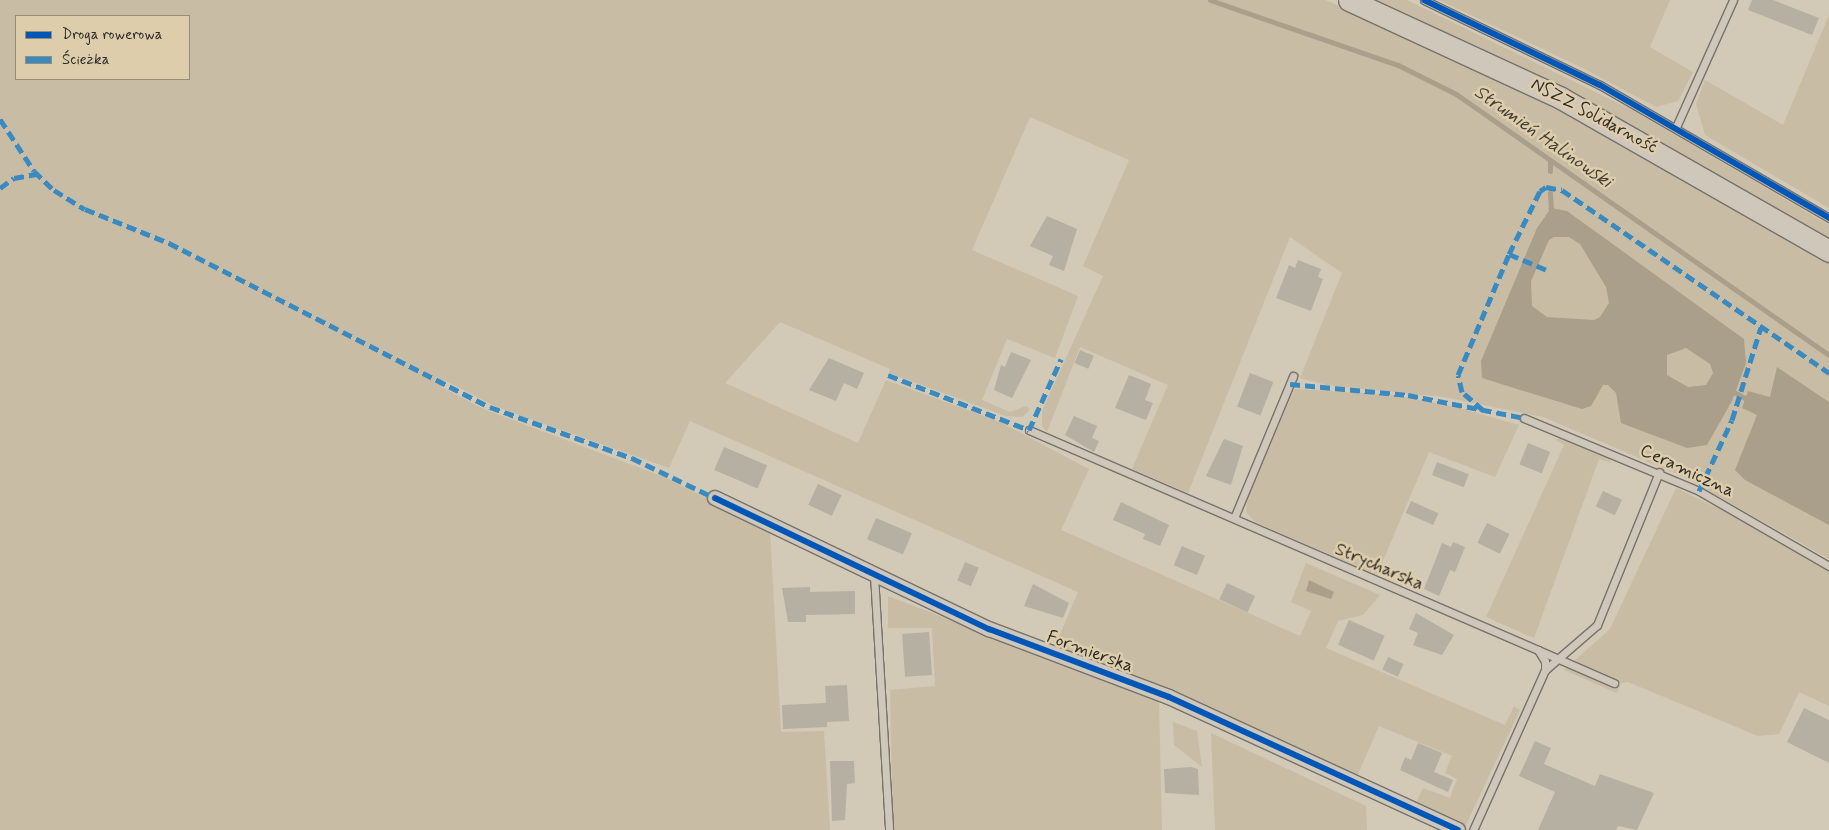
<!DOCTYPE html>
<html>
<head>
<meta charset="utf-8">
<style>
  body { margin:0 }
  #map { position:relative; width:1829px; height:830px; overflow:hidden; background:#d2c9b6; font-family:Mynerve,sans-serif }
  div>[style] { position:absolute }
  .green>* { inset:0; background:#c8bca4 }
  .water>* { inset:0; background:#a99f8b }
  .stream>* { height:5px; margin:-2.5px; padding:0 2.5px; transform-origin:2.5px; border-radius:2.5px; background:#a99f8b }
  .building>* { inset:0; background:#b6b0a3; transform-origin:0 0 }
  .roads { filter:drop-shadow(1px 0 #76726a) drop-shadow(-1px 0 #76726a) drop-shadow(0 1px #76726a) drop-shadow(0 -1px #76726a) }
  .lane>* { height:7px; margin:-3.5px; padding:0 3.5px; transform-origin:3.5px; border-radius:3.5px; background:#cec7ba }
  .street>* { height:14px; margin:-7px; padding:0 7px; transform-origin:7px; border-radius:7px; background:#cec7ba }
  .primary>* { height:21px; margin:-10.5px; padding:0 10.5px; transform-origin:10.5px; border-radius:10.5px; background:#cec7ba }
  .quiet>* { height:5px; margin-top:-2.5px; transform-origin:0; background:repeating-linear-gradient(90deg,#3a8ac2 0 10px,transparent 0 15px) }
  .cycleway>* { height:6px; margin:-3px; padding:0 3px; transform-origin:3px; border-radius:3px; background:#0057b8 }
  span { translate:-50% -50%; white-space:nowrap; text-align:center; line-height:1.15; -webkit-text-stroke:5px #decdaa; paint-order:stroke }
  .street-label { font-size:18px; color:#2b2b2b }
  .water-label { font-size:19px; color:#413f3a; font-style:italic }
  .legend { position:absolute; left:15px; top:15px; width:175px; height:65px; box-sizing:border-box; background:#decdaa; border:1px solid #968c77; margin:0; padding:6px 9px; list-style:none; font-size:15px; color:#2b2b2b }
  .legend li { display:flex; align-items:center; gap:10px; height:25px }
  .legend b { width:25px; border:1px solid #968c77 }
</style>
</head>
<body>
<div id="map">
  <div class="green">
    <i style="clip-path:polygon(evenodd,0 0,1325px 0,1407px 34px,1574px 115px,1829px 260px,1829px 559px,1686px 478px,1543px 417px,1444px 397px,1327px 385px,1300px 378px,1342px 273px,1290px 237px,1188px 493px,1132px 469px,1168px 385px,1080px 347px,1047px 432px,1042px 426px,1042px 411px,1103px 276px,1083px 266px,1129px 160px,1030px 117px,972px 250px,1078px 296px,1055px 358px,1007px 339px,982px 400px,1010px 412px,1026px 406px,1030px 409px,1023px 417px,1006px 416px,889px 373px,890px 369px,780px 322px,725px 383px,858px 443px,886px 380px,1000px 422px,1089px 469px,1061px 530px,1300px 636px,1311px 611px,1291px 602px,1306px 563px,1380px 595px,1363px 615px,1338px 621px,1326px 648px,1505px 725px,1514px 706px,1520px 710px,1465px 827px,1415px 805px,1423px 788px,1450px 798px,1457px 779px,1445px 773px,1452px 756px,1379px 726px,1356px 779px,1054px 648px,1078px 592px,690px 421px,669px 468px,497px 407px,444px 380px,441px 387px,486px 410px,664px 477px,770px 530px,781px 732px,824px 731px,830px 830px,0 830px,0 0,16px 16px,189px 16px,189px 79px,16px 79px,16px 16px)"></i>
    <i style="clip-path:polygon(1372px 0,1407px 0,1634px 111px,1829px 225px,1829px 241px)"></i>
    <i style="clip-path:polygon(1439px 0,1670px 0,1650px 47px,1693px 72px,1678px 101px,1656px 107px,1583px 68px)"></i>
    <i style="clip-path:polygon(1829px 15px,1829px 208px,1705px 135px,1696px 104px,1705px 80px,1783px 125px)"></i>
    <i style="clip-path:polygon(1294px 389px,1394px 395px,1456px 407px,1519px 425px,1495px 477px,1429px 452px,1377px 575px,1255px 522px,1246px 512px,1247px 500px)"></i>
    <i style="clip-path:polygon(1560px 438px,1608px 456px,1611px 463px,1599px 459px,1534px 638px,1486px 617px,1564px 445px,1555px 440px)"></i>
    <i style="clip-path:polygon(1676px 488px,1751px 524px,1829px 572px,1829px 706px,1799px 692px,1779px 734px,1758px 736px,1628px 682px,1621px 683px,1617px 693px,1564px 670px,1610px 629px)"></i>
    <i style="clip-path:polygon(888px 596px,1159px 700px,1162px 830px,893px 830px,890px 690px,935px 686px,932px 628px,888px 628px)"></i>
    <i style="clip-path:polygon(1173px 722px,1197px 731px,1202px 767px,1174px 745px)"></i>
    <i style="clip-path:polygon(1211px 733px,1366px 806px,1367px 830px,1215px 830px)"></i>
  </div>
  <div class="water">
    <i style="clip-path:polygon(evenodd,1551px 208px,1567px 211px,1744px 339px,1746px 363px,1732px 401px,1707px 445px,1687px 448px,1621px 423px,1616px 393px,1608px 385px,1603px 385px,1591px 406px,1582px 409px,1482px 378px,1481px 361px,1537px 228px,1551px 208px,1554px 237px,1569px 237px,1580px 244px,1606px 287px,1609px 303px,1600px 317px,1594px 320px,1547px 317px,1532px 306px,1531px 281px,1549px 240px,1554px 237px,1551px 208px,1686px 348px,1710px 364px,1713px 373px,1706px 385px,1688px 387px,1667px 375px,1667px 355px,1686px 348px)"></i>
    <i style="clip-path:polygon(1777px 367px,1829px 402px,1829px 525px,1745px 480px,1735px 470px,1757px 415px,1742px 408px,1748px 391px,1770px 397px)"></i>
    <i style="clip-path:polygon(1309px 580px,1334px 592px,1331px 599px,1306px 591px)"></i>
  </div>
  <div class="stream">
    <i style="left:1210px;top:0;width:199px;rotate:19.1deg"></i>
    <i style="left:1398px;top:65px;width:65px;rotate:26.6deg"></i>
    <i style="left:1456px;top:94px;width:455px;rotate:35deg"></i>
    <i style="left:1550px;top:171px;width:11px;rotate:-90deg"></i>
    <i style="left:1550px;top:193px;width:20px;rotate:87deg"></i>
    <i style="left:1732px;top:391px;width:21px;rotate:29deg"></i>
  </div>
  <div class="building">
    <i style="clip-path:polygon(1752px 0,1773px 0,1819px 18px,1812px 35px,1748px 10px)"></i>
    <i style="clip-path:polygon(1047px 216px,1077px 229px,1064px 271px,1049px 265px,1053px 256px,1030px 246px)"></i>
    <i style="clip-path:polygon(1298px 260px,1321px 269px,1318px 277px,1323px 279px,1311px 311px,1276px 298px,1289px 265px,1295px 268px)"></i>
    <i style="left:1080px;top:350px;width:15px;height:14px;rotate:23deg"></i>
    <i style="clip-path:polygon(1011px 352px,1031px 360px,1012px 398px,994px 390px,1001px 365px,1005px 367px)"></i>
    <i style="clip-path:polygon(829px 358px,864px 373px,857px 389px,844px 383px,836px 401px,809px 390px)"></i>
    <i style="left:1250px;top:373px;width:25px;height:36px;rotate:21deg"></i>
    <i style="clip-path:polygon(1129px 375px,1151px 384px,1145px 400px,1153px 403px,1146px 420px,1115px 408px)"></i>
    <i style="clip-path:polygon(1074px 416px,1097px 426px,1092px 438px,1099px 441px,1094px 452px,1065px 435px)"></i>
    <i style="clip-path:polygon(1224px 439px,1243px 446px,1231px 485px,1206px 476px)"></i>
    <i style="left:1528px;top:443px;width:24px;height:23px;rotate:22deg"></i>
    <i style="left:724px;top:447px;width:47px;height:25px;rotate:23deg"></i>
    <i style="left:1437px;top:462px;width:34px;height:14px;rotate:21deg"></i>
    <i style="left:818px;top:484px;width:26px;height:23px;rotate:25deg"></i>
    <i style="left:1603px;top:491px;width:21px;height:17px;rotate:25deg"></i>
    <i style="left:1411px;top:501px;width:30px;height:13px;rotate:24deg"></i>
    <i style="clip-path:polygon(1121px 502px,1169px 525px,1160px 546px,1143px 539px,1145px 534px,1113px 520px)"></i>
    <i style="left:876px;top:518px;width:39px;height:23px;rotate:23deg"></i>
    <i style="left:1487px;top:523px;width:25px;height:22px;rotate:26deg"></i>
    <i style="clip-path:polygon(1453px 542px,1465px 547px,1455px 572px,1450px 570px,1439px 596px,1424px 589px,1442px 543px,1451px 547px)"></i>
    <i style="left:1182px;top:546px;width:25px;height:21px;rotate:23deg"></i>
    <i style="left:965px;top:562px;width:15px;height:20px;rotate:23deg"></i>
    <i style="left:1227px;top:583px;width:31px;height:18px;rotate:25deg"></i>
    <i style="clip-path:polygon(1033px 584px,1069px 603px,1063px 618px,1024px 606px)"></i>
    <i style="clip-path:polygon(810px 587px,810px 592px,855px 591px,855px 614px,806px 615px,806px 622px,788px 622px,782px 588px)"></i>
    <i style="clip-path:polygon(1416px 613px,1454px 635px,1442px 655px,1413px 645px,1418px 633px,1409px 629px)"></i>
    <i style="left:1349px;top:620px;width:39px;height:27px;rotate:24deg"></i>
    <i style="left:929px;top:632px;width:43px;height:27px;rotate:86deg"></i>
    <i style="left:1388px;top:657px;width:17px;height:14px;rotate:24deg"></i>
    <i style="clip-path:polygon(847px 685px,849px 721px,827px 722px,827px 727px,783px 729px,782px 705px,826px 703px,825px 686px)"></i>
    <i style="clip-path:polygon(1804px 708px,1829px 720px,1829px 763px,1787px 742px)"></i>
    <i style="clip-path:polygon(1535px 741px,1551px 748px,1544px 764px,1595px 786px,1600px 774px,1654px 793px,1637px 830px,1618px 826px,1616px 830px,1538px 830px,1555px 792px,1519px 776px)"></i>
    <i style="clip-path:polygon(1418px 743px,1442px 753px,1434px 772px,1453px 780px,1448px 792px,1400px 770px,1405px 757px,1411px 760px)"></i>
    <i style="clip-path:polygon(830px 761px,854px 761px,855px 783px,847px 784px,845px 820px,832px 821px)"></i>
    <i style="clip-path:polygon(1191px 767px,1198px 769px,1199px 795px,1165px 793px,1164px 769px)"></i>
  </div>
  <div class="roads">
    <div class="lane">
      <i style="left:1424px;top:0;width:195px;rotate:25.8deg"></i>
      <i style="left:1600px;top:85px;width:265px;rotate:30.1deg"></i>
      <i style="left:1676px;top:127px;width:139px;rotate:-65.8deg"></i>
      <i style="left:1524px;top:418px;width:190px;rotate:22.6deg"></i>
      <i style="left:1699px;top:491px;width:150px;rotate:30deg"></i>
      <i style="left:1029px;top:430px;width:555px;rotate:23.37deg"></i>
      <i style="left:1538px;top:650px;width:13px;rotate:58deg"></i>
      <i style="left:1545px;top:661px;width:9px;rotate:90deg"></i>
      <i style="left:1545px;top:670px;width:175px;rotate:114.2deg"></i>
      <i style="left:1234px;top:518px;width:154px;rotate:-67.4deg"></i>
      <i style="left:874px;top:575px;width:255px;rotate:86.6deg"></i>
      <i style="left:1538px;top:650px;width:83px;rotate:23.5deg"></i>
      <i style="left:1545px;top:670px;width:69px;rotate:-40.9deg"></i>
      <i style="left:1597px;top:625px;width:165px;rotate:-67.9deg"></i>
    </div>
    <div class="street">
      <i style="left:715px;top:498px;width:304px;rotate:25.6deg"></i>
      <i style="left:989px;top:629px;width:192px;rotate:20.7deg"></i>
      <i style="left:1169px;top:697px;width:318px;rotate:24.7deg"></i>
    </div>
    <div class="primary">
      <i style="left:1349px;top:0;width:234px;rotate:24.8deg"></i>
      <i style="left:1561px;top:98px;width:309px;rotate:29.7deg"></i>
    </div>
  </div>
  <div class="quiet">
    <i style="left:0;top:119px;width:62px;rotate:56.8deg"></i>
    <i style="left:34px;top:171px;width:28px;rotate:44deg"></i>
    <i style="left:54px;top:190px;width:36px;rotate:32deg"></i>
    <i style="left:85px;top:209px;width:91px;rotate:22deg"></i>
    <i style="left:169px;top:243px;width:360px;rotate:27.1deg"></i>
    <i style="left:490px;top:407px;width:151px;rotate:19.8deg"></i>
    <i style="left:632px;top:458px;width:92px;rotate:25.7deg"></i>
    <i style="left:0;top:188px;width:17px;rotate:-36deg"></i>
    <i style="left:14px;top:178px;width:23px;rotate:-10deg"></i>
    <i style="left:1509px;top:254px;width:43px;rotate:23deg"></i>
    <i style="left:888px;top:375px;width:151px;rotate:21.3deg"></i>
    <i style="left:1029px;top:430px;width:78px;rotate:-65.7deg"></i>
    <i style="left:1290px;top:384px;width:119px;rotate:5.3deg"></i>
    <i style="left:1408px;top:395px;width:118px;rotate:11.2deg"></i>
    <i style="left:1483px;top:410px;width:28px;rotate:-139deg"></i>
    <i style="left:1462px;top:392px;width:17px;rotate:-103deg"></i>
    <i style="left:1458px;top:375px;width:131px;rotate:-67.1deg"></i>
    <i style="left:1509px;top:254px;width:70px;rotate:-63.8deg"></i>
    <i style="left:1540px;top:191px;width:7px;rotate:-34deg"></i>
    <i style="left:1546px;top:187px;width:16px;rotate:11deg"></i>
    <i style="left:1562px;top:190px;width:324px;rotate:34.4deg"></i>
    <i style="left:1699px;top:491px;width:78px;rotate:-65.1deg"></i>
    <i style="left:1732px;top:420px;width:97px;rotate:-72.7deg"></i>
  </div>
  <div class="cycleway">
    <i style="left:1424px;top:0;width:195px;rotate:25.8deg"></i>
    <i style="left:1600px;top:85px;width:265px;rotate:30.1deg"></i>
    <i style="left:715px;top:498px;width:304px;rotate:25.6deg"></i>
    <i style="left:989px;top:629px;width:192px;rotate:20.7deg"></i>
    <i style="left:1169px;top:697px;width:318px;rotate:24.7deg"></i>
  </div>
  <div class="street-label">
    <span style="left:1594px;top:116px;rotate:28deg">NSZZ Solidarność</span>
    <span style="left:1687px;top:471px;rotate:25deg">Ceramiczna</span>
    <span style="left:1379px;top:567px;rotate:23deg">Strycharska</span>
    <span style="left:1090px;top:652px;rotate:20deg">Formierska</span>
  </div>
  <div class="water-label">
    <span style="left:1543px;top:137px;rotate:35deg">Strumień Halinowski</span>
  </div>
  <ul class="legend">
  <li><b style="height:6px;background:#0057b8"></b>Droga rowerowa</li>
  <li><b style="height:6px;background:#3a8ac2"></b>Ścieżka</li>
  </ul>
</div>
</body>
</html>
